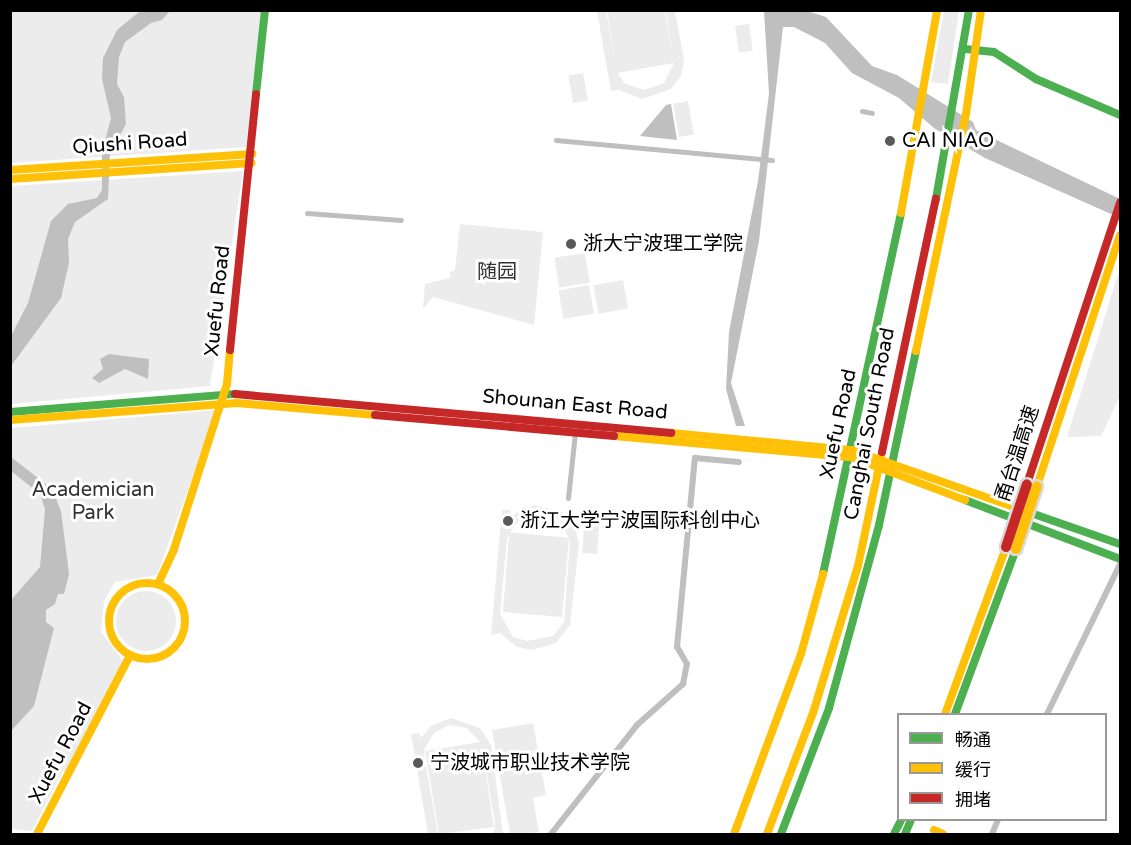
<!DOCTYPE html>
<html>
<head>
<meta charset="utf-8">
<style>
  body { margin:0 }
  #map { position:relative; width:1131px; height:845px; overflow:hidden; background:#fff; font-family:"Varela Round","Noto Sans SC",sans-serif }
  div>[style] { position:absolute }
  .green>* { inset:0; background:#ececec; transform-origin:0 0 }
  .round { border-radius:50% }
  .water>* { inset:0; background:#bfbfbf }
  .canal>* { height:6px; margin:-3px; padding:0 3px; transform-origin:3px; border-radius:3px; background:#bfbfbf }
  .street>* { height:5px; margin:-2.5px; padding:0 2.5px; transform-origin:2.5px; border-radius:2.5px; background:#bebebe }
  .fast>* { height:8px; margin:-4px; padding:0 4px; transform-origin:4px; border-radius:4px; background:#4caf50 }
  .slow>* { height:8px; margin:-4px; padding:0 4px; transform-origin:4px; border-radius:4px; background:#ffc107 }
  .slow>.ring { margin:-4px; padding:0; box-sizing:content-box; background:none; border:8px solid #ffc107; border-radius:50% }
  .jam>* { height:8px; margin:-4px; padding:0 4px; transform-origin:4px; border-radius:4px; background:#c62828 }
  .bridges { filter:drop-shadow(2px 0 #dbdbdb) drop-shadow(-2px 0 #dbdbdb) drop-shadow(0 2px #dbdbdb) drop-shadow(0 -2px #dbdbdb) }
  .slow-bridge>* { height:10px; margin:-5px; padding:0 5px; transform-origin:5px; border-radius:5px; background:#ffc107 }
  .jam-bridge>* { height:10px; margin:-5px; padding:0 5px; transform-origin:5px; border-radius:5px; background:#c62828 }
  .dots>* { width:16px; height:16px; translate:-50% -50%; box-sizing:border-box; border:3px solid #fff; border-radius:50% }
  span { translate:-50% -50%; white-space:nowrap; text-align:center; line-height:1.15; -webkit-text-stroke:6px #fff; paint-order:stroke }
  .poi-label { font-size:20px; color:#000 }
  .left { translate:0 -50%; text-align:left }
  .street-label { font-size:20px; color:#000 }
  .park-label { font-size:20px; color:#333 }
  .frame { position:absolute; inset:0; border:12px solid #000; pointer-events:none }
  .legend { position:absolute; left:897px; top:713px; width:210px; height:108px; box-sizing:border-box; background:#fff; border:2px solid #999; margin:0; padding:8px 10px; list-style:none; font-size:18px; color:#000 }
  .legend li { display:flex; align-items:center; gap:12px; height:30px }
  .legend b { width:30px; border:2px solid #999 }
</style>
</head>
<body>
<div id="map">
  <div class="green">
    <i style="clip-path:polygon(10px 11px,261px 11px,246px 147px,11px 163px)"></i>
    <i style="clip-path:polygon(evenodd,597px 11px,606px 11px,618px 72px,607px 11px,665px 11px,672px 53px,666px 11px,675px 11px,684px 60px,681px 76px,671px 89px,642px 99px,619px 90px,611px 91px,597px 11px,674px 63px,664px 83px,644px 90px,624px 83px,618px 73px,674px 63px)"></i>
    <i style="clip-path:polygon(944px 11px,959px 11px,948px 84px,931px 82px)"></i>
    <i style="left:749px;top:24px;width:27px;height:14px;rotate:82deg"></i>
    <i style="left:583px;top:73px;width:28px;height:15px;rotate:80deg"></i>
    <i style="left:688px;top:101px;width:34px;height:15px;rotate:80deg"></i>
    <i style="clip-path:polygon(243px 171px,210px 386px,11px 404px,11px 186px)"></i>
    <i style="clip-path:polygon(460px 224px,543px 232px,534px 325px,433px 297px,423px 309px,425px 284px,450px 278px,450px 272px,455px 270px)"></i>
    <i style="left:585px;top:253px;width:30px;height:31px;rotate:81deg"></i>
    <i style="clip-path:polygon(1120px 268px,1120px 396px,1101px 436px,1067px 437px)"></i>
    <i style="left:623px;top:280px;width:29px;height:30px;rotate:80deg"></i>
    <i style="left:589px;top:285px;width:29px;height:31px;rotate:80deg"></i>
    <i style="clip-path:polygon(217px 410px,157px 575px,115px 582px,104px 601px,101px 632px,124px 662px,68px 772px,63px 771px,32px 831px,11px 829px,11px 428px)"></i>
    <i style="clip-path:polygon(evenodd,534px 505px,563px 512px,574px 525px,579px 543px,570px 625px,556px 643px,532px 650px,517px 647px,500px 633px,491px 635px,502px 510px,511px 510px,511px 516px,534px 505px,545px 512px,561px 522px,570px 541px,564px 622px,553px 636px,527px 641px,513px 637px,500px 614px,507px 539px,509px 534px,503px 612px,562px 617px,569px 538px,510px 532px,522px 517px,545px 512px)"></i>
    <i style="left:584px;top:526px;width:15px;height:27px;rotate:4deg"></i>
    <i class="round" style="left:116px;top:591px;width:60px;height:60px"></i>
    <i style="clip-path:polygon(451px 718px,480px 728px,491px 745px,503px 834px,493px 834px,495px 827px,495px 822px,481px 743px,494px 827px,439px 834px,425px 751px,480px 742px,467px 728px,449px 725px,434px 733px,425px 748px,424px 755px,438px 834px,428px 834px,411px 734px,419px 733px,421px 738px,431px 726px)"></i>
    <i style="clip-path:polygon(533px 723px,546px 795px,533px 798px,539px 832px,510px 834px,492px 730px)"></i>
  </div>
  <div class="water">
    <i style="clip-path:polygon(140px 11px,170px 11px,162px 20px,151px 23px,125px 42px,119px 57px,117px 84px,124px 97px,126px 124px,110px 154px,108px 199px,75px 222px,68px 239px,69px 263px,61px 298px,11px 366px,10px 338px,28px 303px,51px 221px,68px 204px,97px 198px,102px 190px,102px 152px,111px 118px,102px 79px,103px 58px,117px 30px)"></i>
    <i style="clip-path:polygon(764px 11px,807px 11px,826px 17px,872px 66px,897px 75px,973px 122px,976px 130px,1120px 199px,1120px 218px,985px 158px,934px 128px,899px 98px,852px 73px,825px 43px,794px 27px,783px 27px,759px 241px,731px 383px,745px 426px,736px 426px,726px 389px,729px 332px,758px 181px,769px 93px)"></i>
    <i style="clip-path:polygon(671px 104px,677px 140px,640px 136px,666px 105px)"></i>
    <i style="clip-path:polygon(109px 354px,149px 359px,148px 379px,125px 369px,99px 383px,92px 378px,103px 369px,100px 359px)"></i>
    <i style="clip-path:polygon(11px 457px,52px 489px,61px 511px,69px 574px,64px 594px,58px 594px,55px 604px,46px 610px,46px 622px,54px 628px,34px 706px,11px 731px,11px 600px,40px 567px,45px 509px,40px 494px,11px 471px)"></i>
  </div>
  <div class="canal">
    <i style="left:1047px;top:714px;width:167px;rotate:-64deg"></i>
    <i style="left:551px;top:834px;width:139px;rotate:-51.7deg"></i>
    <i style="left:637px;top:725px;width:62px;rotate:-41.7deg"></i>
    <i style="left:683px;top:684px;width:20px;rotate:-79deg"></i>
    <i style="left:687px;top:664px;width:20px;rotate:-120deg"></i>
    <i style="left:677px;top:647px;width:190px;rotate:-84.6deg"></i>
    <i style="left:695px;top:458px;width:44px;rotate:5.2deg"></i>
    <i style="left:992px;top:834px;width:15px;rotate:-67deg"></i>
  </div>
  <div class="street">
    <i style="left:862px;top:111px;width:10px;rotate:11deg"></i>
    <i style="left:556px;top:140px;width:217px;rotate:5.3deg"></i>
    <i style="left:307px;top:213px;width:94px;rotate:4.3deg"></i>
    <i style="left:568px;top:498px;width:65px;rotate:-83.9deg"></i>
  </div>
  <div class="fast">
    <i style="left:965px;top:49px;width:29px;rotate:6deg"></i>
    <i style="left:994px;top:52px;width:50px;rotate:32.7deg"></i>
    <i style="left:1036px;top:79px;width:91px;rotate:23.2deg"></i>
    <i style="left:256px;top:94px;width:84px;rotate:-83.9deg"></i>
    <i style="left:936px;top:199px;width:192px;rotate:-80.1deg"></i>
    <i style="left:10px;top:412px;width:226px;rotate:-4.6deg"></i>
    <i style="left:965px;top:500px;width:166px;rotate:20.8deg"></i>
    <i style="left:1025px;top:511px;width:101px;rotate:19.2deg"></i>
    <i style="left:823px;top:574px;width:369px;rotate:-77.8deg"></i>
    <i style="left:955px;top:714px;width:176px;rotate:-69.7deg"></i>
    <i style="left:781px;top:834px;width:135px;rotate:-69.1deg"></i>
    <i style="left:829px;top:708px;width:190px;rotate:-74.7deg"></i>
    <i style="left:879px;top:525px;width:178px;rotate:-78deg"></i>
    <i style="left:894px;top:834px;width:16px;rotate:-63deg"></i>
    <i style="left:905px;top:834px;width:15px;rotate:-67deg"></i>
  </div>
  <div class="slow">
    <i style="left:10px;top:170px;width:243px;rotate:-3.8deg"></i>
    <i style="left:10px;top:179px;width:242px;rotate:-3.8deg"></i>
    <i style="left:901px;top:213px;width:206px;rotate:-79.9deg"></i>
    <i style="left:916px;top:351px;width:242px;rotate:-78.1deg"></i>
    <i style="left:966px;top:114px;width:105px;rotate:-81.8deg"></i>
    <i style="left:10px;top:420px;width:228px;rotate:-4.3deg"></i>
    <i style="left:237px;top:403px;width:139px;rotate:5deg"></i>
    <i style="left:671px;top:433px;width:182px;rotate:5.4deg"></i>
    <i style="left:852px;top:450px;width:183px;rotate:19.4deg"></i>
    <i style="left:614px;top:436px;width:238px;rotate:5.1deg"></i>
    <i style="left:851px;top:457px;width:122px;rotate:20.7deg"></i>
    <i style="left:1037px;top:486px;width:264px;rotate:-71.7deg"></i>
    <i class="ring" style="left:109px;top:583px;width:68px;height:68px"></i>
    <i style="left:158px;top:584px;width:38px;rotate:-65deg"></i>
    <i style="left:174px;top:549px;width:173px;rotate:-72.2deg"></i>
    <i style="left:227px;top:384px;width:34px;rotate:-85deg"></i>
    <i style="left:945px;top:714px;width:178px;rotate:-69.9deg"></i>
    <i style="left:934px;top:830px;width:10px;rotate:24deg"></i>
    <i style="left:37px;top:834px;width:202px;rotate:-62.5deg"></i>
    <i style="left:734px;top:834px;width:192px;rotate:-69.6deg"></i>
    <i style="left:801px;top:654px;width:83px;rotate:-74.6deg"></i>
    <i style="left:767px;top:834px;width:129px;rotate:-69.2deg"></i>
    <i style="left:813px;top:713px;width:154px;rotate:-73deg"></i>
    <i style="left:858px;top:566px;width:116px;rotate:-78.1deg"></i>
  </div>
  <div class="jam">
    <i style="left:230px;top:350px;width:257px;rotate:-84.2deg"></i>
    <i style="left:235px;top:394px;width:438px;rotate:5.1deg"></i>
    <i style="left:375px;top:415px;width:240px;rotate:5deg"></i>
    <i style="left:882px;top:452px;width:259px;rotate:-78deg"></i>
    <i style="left:1027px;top:484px;width:297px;rotate:-71.7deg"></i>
  </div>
  <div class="bridges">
    <div class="slow-bridge">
      <i style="left:1016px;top:549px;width:66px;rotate:-71.6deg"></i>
    </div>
    <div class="jam-bridge">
      <i style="left:1006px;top:547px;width:66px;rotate:-71.6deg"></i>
    </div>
  </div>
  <div class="dots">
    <i style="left:890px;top:141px;background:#595959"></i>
    <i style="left:571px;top:244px;background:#595959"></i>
    <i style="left:508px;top:521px;background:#595959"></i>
    <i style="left:418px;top:763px;background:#595959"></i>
  </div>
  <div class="poi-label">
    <span class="left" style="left:902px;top:141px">CAI NIAO</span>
    <span class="left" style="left:583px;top:244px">浙大宁波理工学院</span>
    <span class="left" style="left:520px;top:521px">浙江大学宁波国际科创中心</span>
    <span class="left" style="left:430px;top:763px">宁波城市职业技术学院</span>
  </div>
  <div class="street-label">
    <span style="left:130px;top:144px;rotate:-4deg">Qiushi Road</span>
    <span style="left:218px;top:301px;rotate:-84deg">Xuefu Road</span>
    <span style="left:575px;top:405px;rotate:5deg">Shounan East Road</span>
    <span style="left:839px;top:424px;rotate:-78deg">Xuefu Road</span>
    <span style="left:870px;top:424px;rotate:-79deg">Canghai South Road</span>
    <span style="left:1018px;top:454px;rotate:-72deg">甬台温高速</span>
    <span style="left:61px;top:753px;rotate:-62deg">Xuefu Road</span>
  </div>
  <div class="park-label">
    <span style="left:497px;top:272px">随园</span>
    <span style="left:93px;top:502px">Academician<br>Park</span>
  </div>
  <div class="frame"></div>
  <ul class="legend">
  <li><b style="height:8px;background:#4caf50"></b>畅通</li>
  <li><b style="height:8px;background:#ffc107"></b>缓行</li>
  <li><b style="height:8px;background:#c62828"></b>拥堵</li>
  </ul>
</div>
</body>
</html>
